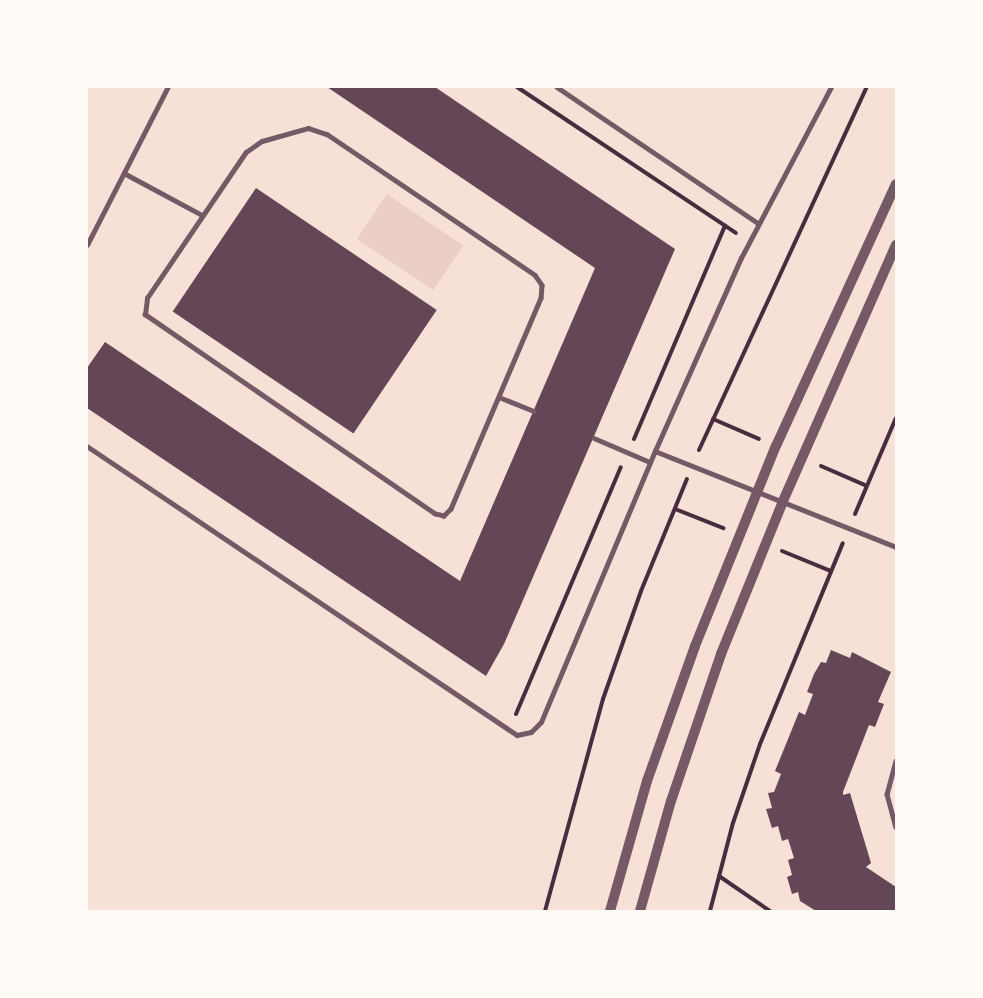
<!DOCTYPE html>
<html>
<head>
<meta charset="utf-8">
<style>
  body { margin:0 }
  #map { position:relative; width:983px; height:998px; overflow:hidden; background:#f7e1d7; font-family:"Alegreya Sans",sans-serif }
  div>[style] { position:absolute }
  .green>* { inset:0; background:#ebcfc5; transform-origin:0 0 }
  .building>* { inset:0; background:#644757; transform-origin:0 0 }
  .path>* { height:4px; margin:-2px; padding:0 2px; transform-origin:2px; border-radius:2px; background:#4a2c40 }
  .service>* { height:4.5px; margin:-2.25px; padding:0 2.25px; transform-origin:2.25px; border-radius:2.25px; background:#755966 }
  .tertiary>* { height:10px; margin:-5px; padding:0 5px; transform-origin:5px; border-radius:5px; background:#755966 }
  span { translate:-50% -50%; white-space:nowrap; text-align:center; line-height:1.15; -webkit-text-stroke:5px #fffaf5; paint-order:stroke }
  .frame { position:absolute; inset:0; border:88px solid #fffaf5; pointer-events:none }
</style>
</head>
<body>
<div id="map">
  <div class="green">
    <i style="left:387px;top:194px;width:92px;height:54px;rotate:34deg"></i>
  </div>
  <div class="building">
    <i style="clip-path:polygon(327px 87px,435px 87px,675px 249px,504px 644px,486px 676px,87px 408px,87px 368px,105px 342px,460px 581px,595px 268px)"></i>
    <i style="left:256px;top:188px;width:218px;height:149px;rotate:34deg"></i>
    <i style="clip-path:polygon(831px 650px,850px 658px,852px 652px,891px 672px,878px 702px,884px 704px,875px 727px,869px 725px,843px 792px,843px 795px,850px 793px,871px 863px,866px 867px,896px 887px,896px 911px,816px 911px,800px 901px,798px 892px,792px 894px,787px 877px,792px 875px,788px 860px,794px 858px,788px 839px,782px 841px,778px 826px,772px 828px,766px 809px,772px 808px,768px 793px,774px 792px,781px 774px,775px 771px,799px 712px,805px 715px,813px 694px,807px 692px,814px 674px,821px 662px,826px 663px)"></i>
  </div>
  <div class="path">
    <i style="left:517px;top:87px;width:263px;rotate:33.7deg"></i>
    <i style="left:713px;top:419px;width:50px;rotate:23.5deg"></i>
    <i style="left:634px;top:439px;width:232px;rotate:-66.9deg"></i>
    <i style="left:699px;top:450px;width:400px;rotate:-65.2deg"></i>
    <i style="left:821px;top:466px;width:48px;rotate:23.4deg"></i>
    <i style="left:675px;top:509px;width:52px;rotate:21.6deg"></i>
    <i style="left:855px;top:514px;width:104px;rotate:-66.9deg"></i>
    <i style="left:782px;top:551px;width:53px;rotate:22.2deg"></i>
    <i style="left:516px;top:714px;width:268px;rotate:-67deg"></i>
    <i style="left:719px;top:876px;width:62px;rotate:34.5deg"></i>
    <i style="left:545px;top:911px;width:220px;rotate:-74.7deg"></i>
    <i style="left:603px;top:699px;width:114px;rotate:-70.6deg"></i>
    <i style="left:641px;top:591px;width:121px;rotate:-67.7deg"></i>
    <i style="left:710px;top:911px;width:91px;rotate:-75.4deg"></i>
    <i style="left:733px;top:823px;width:83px;rotate:-71.1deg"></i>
    <i style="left:760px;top:744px;width:217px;rotate:-67.6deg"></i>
  </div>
  <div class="service">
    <i style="left:557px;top:87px;width:243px;rotate:34.1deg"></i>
    <i style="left:308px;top:128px;width:20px;rotate:18deg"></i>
    <i style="left:327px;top:134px;width:251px;rotate:34.1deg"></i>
    <i style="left:535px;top:275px;width:12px;rotate:55deg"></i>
    <i style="left:542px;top:285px;width:13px;rotate:94deg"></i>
    <i style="left:541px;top:298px;width:229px;rotate:113.1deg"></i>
    <i style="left:451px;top:509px;width:10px;rotate:135deg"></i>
    <i style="left:444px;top:516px;width:9px;rotate:-167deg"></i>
    <i style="left:435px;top:514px;width:352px;rotate:-145.5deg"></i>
    <i style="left:145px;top:315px;width:17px;rotate:-83deg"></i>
    <i style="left:147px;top:298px;width:176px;rotate:-55.9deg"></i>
    <i style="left:246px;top:152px;width:19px;rotate:-35deg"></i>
    <i style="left:262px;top:141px;width:48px;rotate:-15.8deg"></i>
    <i style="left:124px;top:173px;width:89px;rotate:28.3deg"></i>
    <i style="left:87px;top:245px;width:178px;rotate:-62.9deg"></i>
    <i style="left:499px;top:397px;width:37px;rotate:22deg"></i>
    <i style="left:594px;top:438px;width:61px;rotate:23.2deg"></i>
    <i style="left:87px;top:446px;width:518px;rotate:33.9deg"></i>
    <i style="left:517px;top:735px;width:14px;rotate:-12deg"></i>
    <i style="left:531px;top:732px;width:14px;rotate:-45deg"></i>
    <i style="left:541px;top:722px;width:294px;rotate:-67.2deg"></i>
    <i style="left:655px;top:451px;width:259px;rotate:21.7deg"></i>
    <i style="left:655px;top:451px;width:211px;rotate:-66deg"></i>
    <i style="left:741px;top:258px;width:193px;rotate:-62.2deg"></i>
    <i style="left:896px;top:761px;width:34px;rotate:105deg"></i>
    <i style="left:887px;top:794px;width:34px;rotate:75deg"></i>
  </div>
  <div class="tertiary">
    <i style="left:610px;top:911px;width:135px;rotate:-74.1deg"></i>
    <i style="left:647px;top:781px;width:143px;rotate:-70.4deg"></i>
    <i style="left:695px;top:646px;width:216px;rotate:-68deg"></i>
    <i style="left:776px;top:446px;width:288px;rotate:-65.4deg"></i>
    <i style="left:640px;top:911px;width:114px;rotate:-74.3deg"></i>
    <i style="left:671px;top:801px;width:155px;rotate:-71.2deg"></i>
    <i style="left:721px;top:654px;width:165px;rotate:-67.9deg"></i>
    <i style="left:783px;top:501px;width:280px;rotate:-66.2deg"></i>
  </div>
  <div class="frame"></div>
</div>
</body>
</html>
